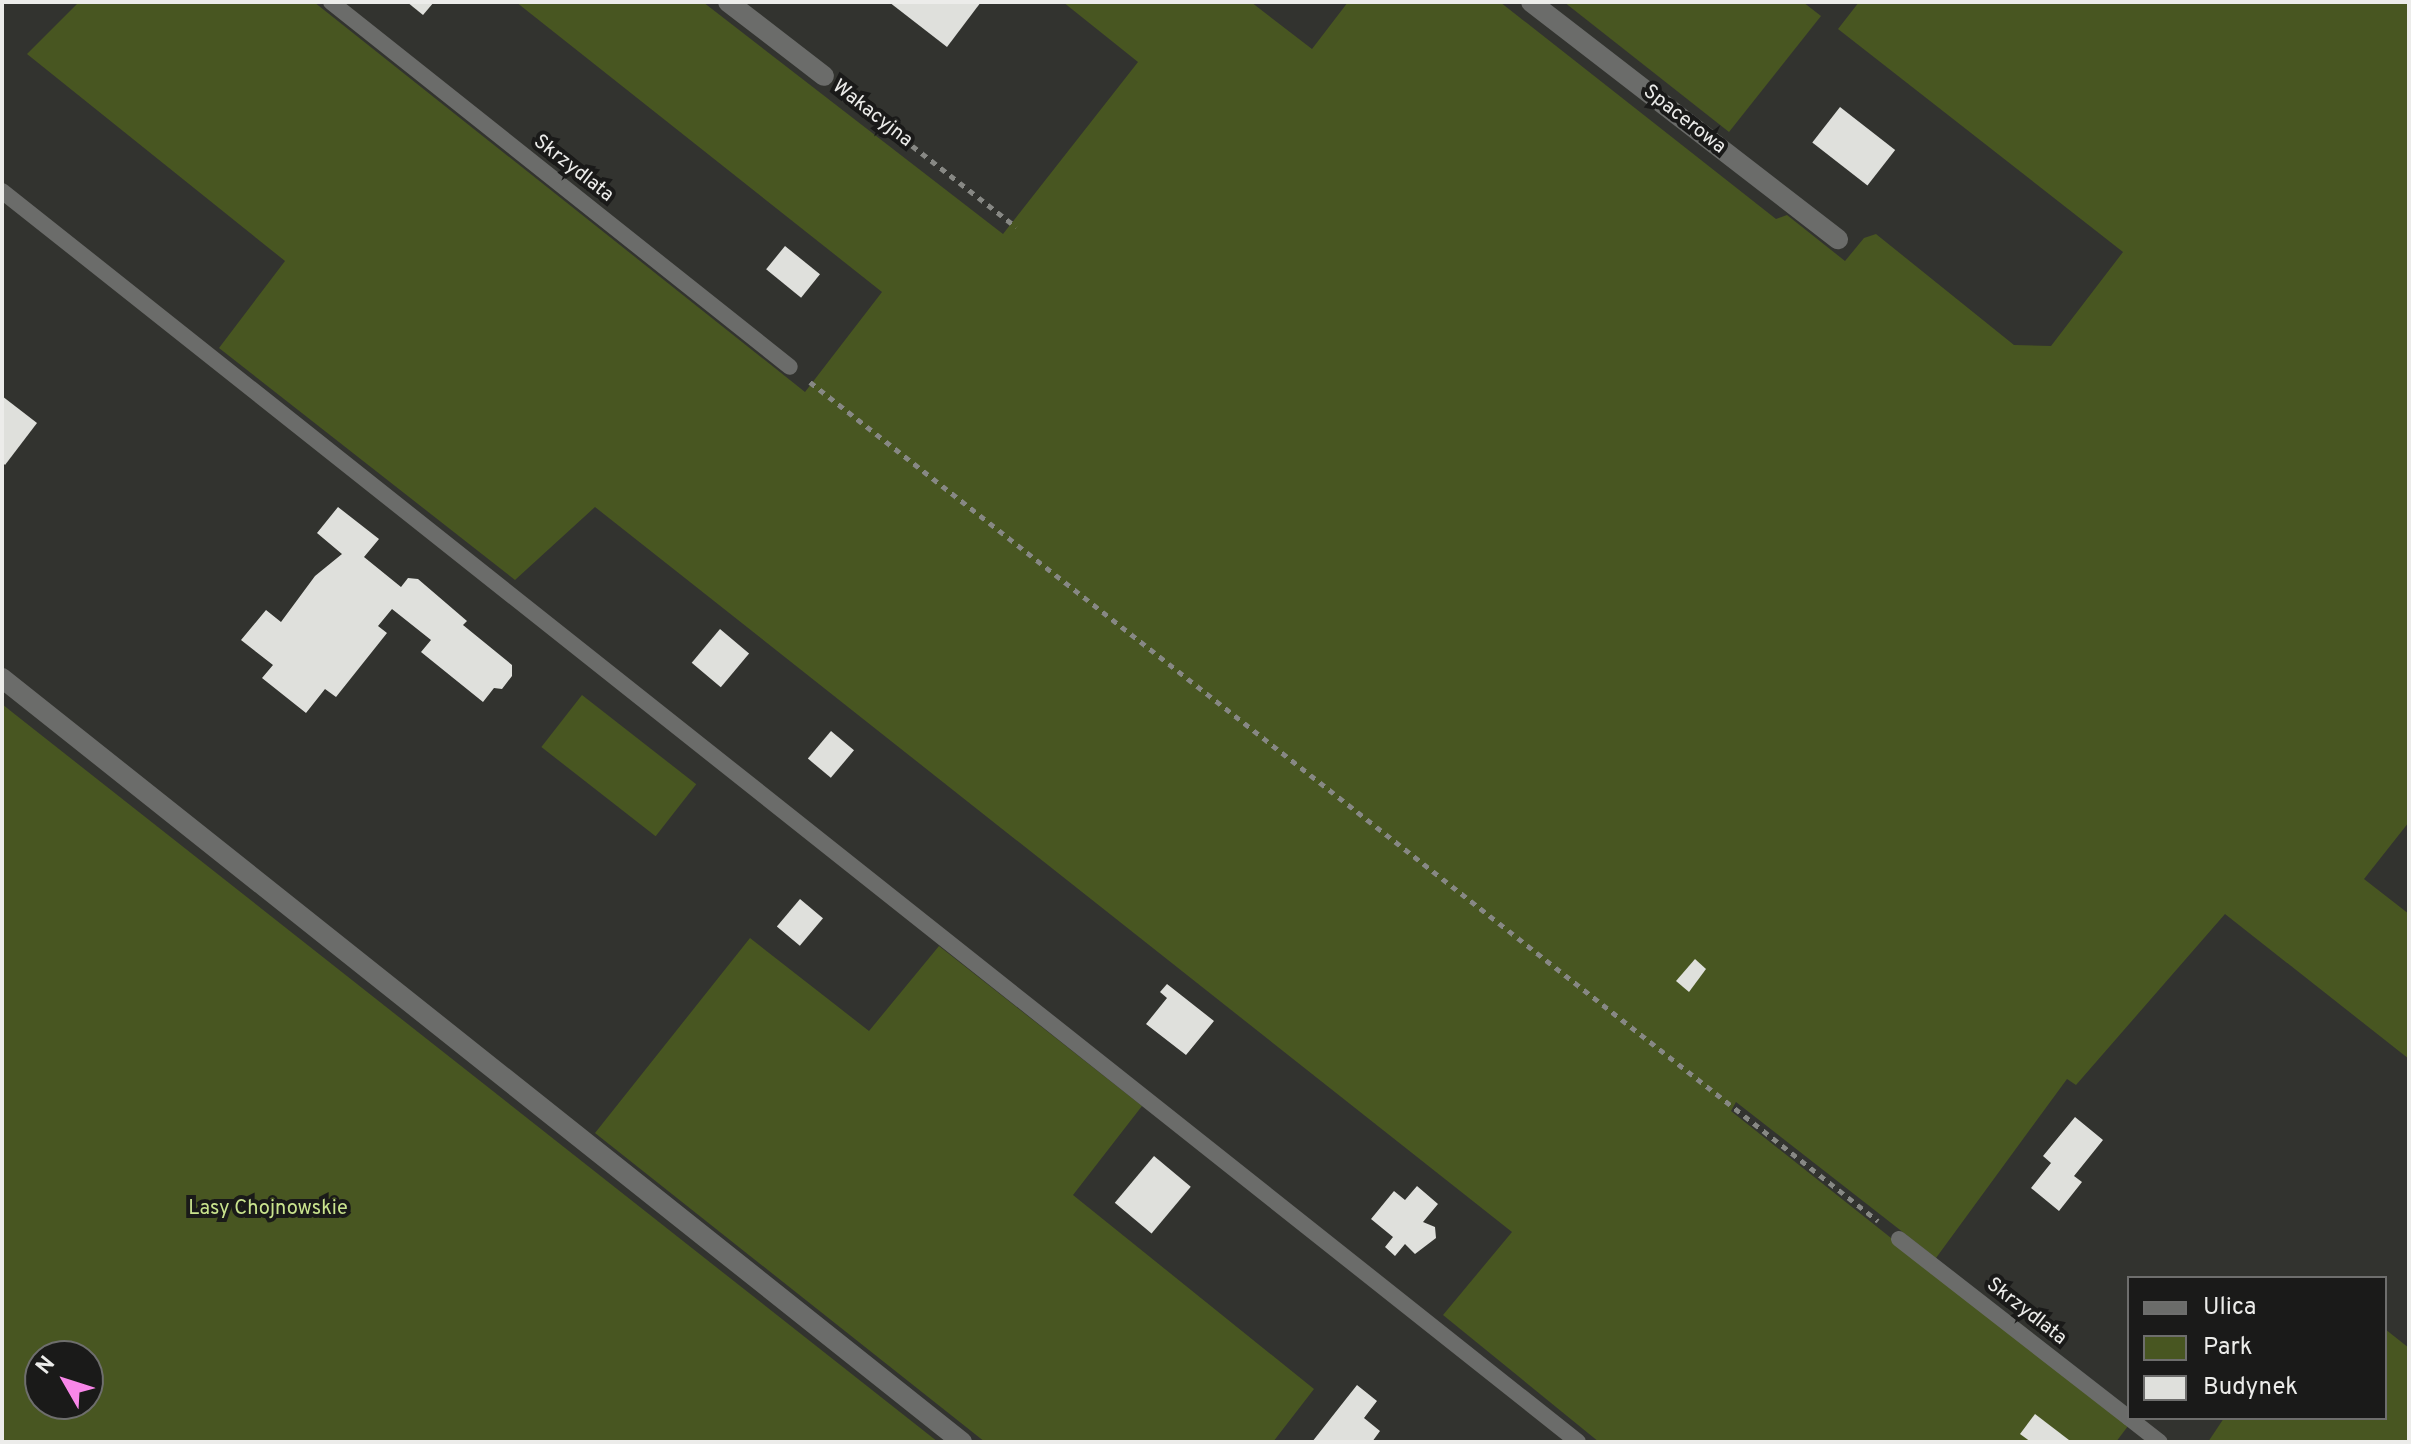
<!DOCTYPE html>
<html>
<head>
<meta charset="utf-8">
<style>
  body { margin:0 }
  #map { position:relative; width:2411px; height:1444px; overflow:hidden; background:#32332f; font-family:Overpass,sans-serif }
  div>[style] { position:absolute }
  .green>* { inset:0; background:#485621; transform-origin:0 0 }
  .building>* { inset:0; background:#dfe0dc; transform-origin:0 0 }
  .path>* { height:5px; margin-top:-2.5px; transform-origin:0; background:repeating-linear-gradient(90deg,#878884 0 6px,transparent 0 12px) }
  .service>* { height:16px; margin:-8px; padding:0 8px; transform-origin:8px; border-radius:8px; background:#6b6c6a }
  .minor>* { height:20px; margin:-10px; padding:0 10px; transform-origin:10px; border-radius:10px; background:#6b6c6a }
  span { translate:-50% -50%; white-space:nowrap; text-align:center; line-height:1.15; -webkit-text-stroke:8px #1a1a19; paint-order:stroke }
  .street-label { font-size:20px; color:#ececea }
  .park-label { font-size:20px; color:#cae48e }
  .frame { position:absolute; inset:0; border:4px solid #ececea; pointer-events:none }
  .legend { position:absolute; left:2127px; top:1276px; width:260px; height:144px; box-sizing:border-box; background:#1a1a19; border:2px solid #6e6e6d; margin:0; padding:10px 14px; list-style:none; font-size:24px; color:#ececea }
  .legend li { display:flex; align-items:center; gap:16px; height:40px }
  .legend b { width:40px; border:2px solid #6e6e6d }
  .north { position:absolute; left:24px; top:1340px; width:80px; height:80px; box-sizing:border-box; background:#1a1a19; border:2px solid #6e6e6d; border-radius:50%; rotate:309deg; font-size:22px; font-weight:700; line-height:32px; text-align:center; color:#ececea }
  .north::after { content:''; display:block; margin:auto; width:28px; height:36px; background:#f987e9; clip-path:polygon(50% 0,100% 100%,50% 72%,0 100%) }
</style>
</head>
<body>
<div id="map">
  <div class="green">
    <i style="clip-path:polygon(79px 2px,314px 2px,805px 392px,882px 292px,516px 2px,703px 2px,1003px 234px,1138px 62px,1063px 2px,1251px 2px,1312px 49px,1348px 2px,1500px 2px,1776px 219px,1787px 215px,1845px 261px,1864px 238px,1876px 234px,2014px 345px,2051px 346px,2123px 252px,1838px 29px,1859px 2px,2409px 2px,2409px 822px,2364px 879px,2409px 914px,2409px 1059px,2225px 914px,2076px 1085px,2067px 1079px,1936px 1258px,1736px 1102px,1731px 1111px,2128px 1426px,2116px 1442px,1599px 1442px,1443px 1315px,1512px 1232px,595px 507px,515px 580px,219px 348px,285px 261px,27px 54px)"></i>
    <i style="clip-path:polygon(1564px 2px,1803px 2px,1821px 16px,1729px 132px)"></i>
    <i style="left:582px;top:695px;width:145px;height:66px;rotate:38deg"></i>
    <i style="clip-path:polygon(evenodd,2px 704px,12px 712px,938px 1442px,2px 1442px,2px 704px,40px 1356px,88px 1356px,88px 1404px,40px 1404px,40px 1356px)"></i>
    <i style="clip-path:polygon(750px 938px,869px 1031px,939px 946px,1142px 1106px,1073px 1195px,1314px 1389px,1273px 1442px,985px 1442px,595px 1133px)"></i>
    <i style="clip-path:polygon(2385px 1329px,2409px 1348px,2409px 1442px,2208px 1442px,2224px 1418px,2385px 1418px)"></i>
  </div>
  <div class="building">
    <i style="clip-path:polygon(407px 2px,434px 2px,423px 15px)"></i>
    <i style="clip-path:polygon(889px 2px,981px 2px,947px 47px)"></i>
    <i style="left:1840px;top:107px;width:70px;height:45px;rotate:38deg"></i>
    <i style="left:785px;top:246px;width:45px;height:30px;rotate:39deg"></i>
    <i style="clip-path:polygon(2px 396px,37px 423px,5px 465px,2px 462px)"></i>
    <i style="clip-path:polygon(338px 507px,379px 539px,364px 557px,401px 587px,408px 578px,418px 579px,467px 621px,463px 625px,512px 665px,512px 676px,502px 689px,494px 688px,483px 702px,421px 652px,431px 640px,392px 609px,378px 626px,387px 633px,336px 697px,325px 689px,306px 713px,262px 678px,273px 665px,241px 640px,266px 610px,281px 622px,315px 576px,342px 554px,317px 533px)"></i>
    <i style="left:720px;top:629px;width:38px;height:44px;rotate:40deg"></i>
    <i style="left:831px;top:731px;width:30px;height:36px;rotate:40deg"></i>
    <i style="left:800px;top:899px;width:30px;height:36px;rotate:40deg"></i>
    <i style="clip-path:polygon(1695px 959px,1706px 969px,1689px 992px,1676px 981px)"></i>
    <i style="clip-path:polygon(1167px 984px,1214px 1021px,1186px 1055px,1146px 1024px,1167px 998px,1160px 992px)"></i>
    <i style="clip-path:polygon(2075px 1117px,2103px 1140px,2074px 1176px,2082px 1182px,2059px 1211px,2031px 1188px,2051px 1163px,2043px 1156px)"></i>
    <i style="left:1154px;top:1156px;width:48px;height:61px;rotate:40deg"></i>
    <i style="clip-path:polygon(1417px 1186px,1438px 1204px,1423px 1222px,1435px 1227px,1436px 1238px,1415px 1254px,1405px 1244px,1395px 1256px,1385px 1247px,1393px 1237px,1371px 1219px,1394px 1191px,1405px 1200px)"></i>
    <i style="clip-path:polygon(1357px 1385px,1377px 1401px,1364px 1418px,1380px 1431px,1372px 1442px,1312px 1442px)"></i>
    <i style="clip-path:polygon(2035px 1414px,2069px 1440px,2068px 1442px,2031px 1442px,2020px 1434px)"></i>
  </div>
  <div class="path">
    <i style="left:846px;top:94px;width:216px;rotate:38deg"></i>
    <i style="left:810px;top:382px;width:1358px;rotate:38.15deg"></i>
  </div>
  <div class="service">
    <i style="left:331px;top:2px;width:586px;rotate:38.49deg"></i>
    <i style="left:2px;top:191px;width:2012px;rotate:38.44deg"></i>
    <i style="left:1899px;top:1239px;width:291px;rotate:37.9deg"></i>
    <i style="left:2129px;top:1418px;width:39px;rotate:38deg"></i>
  </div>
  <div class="minor">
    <i style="left:728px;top:2px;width:121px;rotate:37.6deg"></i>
    <i style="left:1531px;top:2px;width:388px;rotate:37.7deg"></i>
    <i style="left:2px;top:678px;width:1227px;rotate:38.51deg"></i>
  </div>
  <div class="street-label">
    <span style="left:872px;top:114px;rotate:38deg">Wakacyjna</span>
    <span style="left:1684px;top:120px;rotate:38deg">Spacerowa</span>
    <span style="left:573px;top:169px;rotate:38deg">Skrzydlata</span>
    <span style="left:2026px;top:1312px;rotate:38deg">Skrzydlata</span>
  </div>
  <div class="park-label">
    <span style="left:268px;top:1209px">Lasy Chojnowskie</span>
  </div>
  <div class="frame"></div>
  <ul class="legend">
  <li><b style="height:10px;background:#6b6c6a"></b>Ulica</li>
  <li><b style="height:22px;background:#485621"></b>Park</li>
  <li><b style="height:22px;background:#dfe0dc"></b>Budynek</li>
  </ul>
  <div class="north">N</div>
</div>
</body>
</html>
